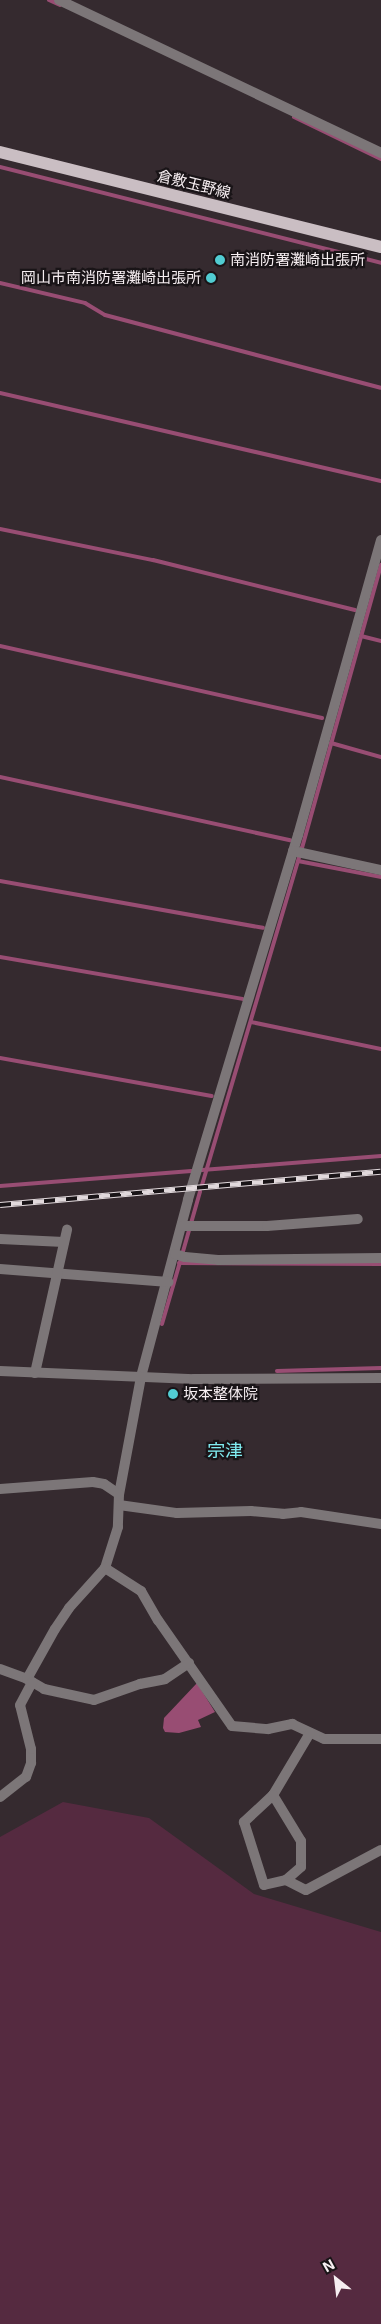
<!DOCTYPE html>
<html>
<head>
<meta charset="utf-8">
<style>
  body { margin:0 }
  #map { position:relative; width:381px; height:2324px; overflow:hidden; background:#352a2f; font-family:Inter,"Noto Sans JP",sans-serif }
  div>[style] { position:absolute }
  .green>* { inset:0; background:#552a40 }
  .water>* { inset:0; background:#984d73 }
  .stream>* { height:4px; margin:-2px; padding:0 2px; transform-origin:2px; border-radius:2px; background:#984d73 }
  .street>* { height:10px; margin:-5px; padding:0 5px; transform-origin:5px; border-radius:5px; background:#7c7678 }
  .primary>* { height:12px; margin:-6px; padding:0 6px; transform-origin:6px; border-radius:6px; background:#cabec3 }
  .rail>* { height:5.5px; margin-top:-2.75px; transform-origin:0; background:repeating-linear-gradient(90deg,#191417 0 11px,#e1d9dc 0 22px); box-sizing:border-box; border-block:1px solid #e1d9dc }
  .dots>* { width:14px; height:14px; translate:-50% -50%; box-sizing:border-box; border:2px solid #191417; border-radius:50% }
  span { translate:-50% -50%; white-space:nowrap; text-align:center; line-height:1.15; -webkit-text-stroke:4.5px #191417; paint-order:stroke }
  .street-label { font-size:15px; color:#f6eef1 }
  .poi-label { font-size:15px; color:#f6eef1 }
  .left { translate:0 -50%; text-align:left }
  .right { translate:-100% -50%; text-align:right }
  .quarter-label { font-size:18px; color:#81edf2 }
  .north { position:absolute; left:311px; top:2254px; width:50px; height:50px; -webkit-text-stroke:4px #191417; paint-order:stroke; rotate:331deg; font-size:14px; font-weight:700; line-height:20px; text-align:center; color:#f6eef1 }
  .north::after { content:''; display:block; margin:auto; width:18px; height:22px; background:#f6eef1; clip-path:polygon(50% 0,100% 100%,50% 72%,0 100%) }
</style>
</head>
<body>
<div id="map">
  <div class="green">
    <i style="clip-path:polygon(63px 1802px,149px 1818px,254px 1894px,381px 1932px,381px 2324px,0 2324px,0 1837px)"></i>
  </div>
  <div class="water">
    <i style="clip-path:polygon(197px 1683px,215px 1712px,198px 1720px,201px 1727px,179px 1733px,165px 1732px,163px 1728px,164px 1718px)"></i>
  </div>
  <div class="stream">
    <i style="left:49px;top:0;width:12px;rotate:24deg"></i>
    <i style="left:294px;top:117px;width:97px;rotate:25.8deg"></i>
    <i style="left:0;top:167px;width:393px;rotate:14.1deg"></i>
    <i style="left:0;top:283px;width:87px;rotate:13.2deg"></i>
    <i style="left:85px;top:303px;width:23px;rotate:31deg"></i>
    <i style="left:105px;top:315px;width:285px;rotate:14.8deg"></i>
    <i style="left:0;top:393px;width:391px;rotate:13deg"></i>
    <i style="left:0;top:529px;width:156px;rotate:11.5deg"></i>
    <i style="left:153px;top:560px;width:208px;rotate:13.9deg"></i>
    <i style="left:361px;top:636px;width:21px;rotate:14deg"></i>
    <i style="left:0;top:646px;width:330px;rotate:12.6deg"></i>
    <i style="left:331px;top:743px;width:52px;rotate:15.6deg"></i>
    <i style="left:0;top:777px;width:297px;rotate:12.3deg"></i>
    <i style="left:298px;top:861px;width:85px;rotate:10.9deg"></i>
    <i style="left:0;top:881px;width:267px;rotate:10.1deg"></i>
    <i style="left:0;top:957px;width:246px;rotate:9.8deg"></i>
    <i style="left:251px;top:1022px;width:133px;rotate:11.7deg"></i>
    <i style="left:0;top:1058px;width:215px;rotate:10.2deg"></i>
    <i style="left:202px;top:1170px;width:180px;rotate:-4.5deg"></i>
    <i style="left:202px;top:1185px;width:352px;rotate:-73.5deg"></i>
    <i style="left:302px;top:848px;width:294px;rotate:-74.4deg"></i>
    <i style="left:0;top:1186px;width:192px;rotate:-4.5deg"></i>
    <i style="left:182px;top:1255px;width:66px;rotate:-74.1deg"></i>
    <i style="left:179px;top:1263px;width:202px;rotate:0.3deg"></i>
    <i style="left:162px;top:1324px;width:65px;rotate:-73.8deg"></i>
    <i style="left:277px;top:1371px;width:104px;rotate:-1.7deg"></i>
  </div>
  <div class="street">
    <i style="left:59px;top:0;width:357px;rotate:25.4deg"></i>
    <i style="left:381px;top:540px;width:306px;rotate:105.7deg"></i>
    <i style="left:298px;top:835px;width:381px;rotate:106.8deg"></i>
    <i style="left:188px;top:1200px;width:183px;rotate:104.9deg"></i>
    <i style="left:141px;top:1377px;width:119px;rotate:100.6deg"></i>
    <i style="left:119px;top:1494px;width:33px;rotate:92deg"></i>
    <i style="left:118px;top:1527px;width:43px;rotate:107.6deg"></i>
    <i style="left:105px;top:1568px;width:43px;rotate:32.6deg"></i>
    <i style="left:141px;top:1591px;width:34px;rotate:60deg"></i>
    <i style="left:158px;top:1620px;width:129px;rotate:55.1deg"></i>
    <i style="left:232px;top:1726px;width:36px;rotate:5deg"></i>
    <i style="left:268px;top:1729px;width:25px;rotate:-12deg"></i>
    <i style="left:292px;top:1724px;width:35px;rotate:25deg"></i>
    <i style="left:324px;top:1739px;width:57px"></i>
    <i style="left:293px;top:851px;width:90px;rotate:12.2deg"></i>
    <i style="left:182px;top:1226px;width:85px"></i>
    <i style="left:267px;top:1226px;width:91px;rotate:-4.4deg"></i>
    <i style="left:0;top:1239px;width:64px;rotate:2.7deg"></i>
    <i style="left:175px;top:1254px;width:10px;rotate:17deg"></i>
    <i style="left:185px;top:1257px;width:33px;rotate:5deg"></i>
    <i style="left:218px;top:1260px;width:163px;rotate:-0.7deg"></i>
    <i style="left:0;top:1269px;width:169px;rotate:4.4deg"></i>
    <i style="left:0;top:1371px;width:194px;rotate:2.4deg"></i>
    <i style="left:194px;top:1379px;width:187px;rotate:-0.3deg"></i>
    <i style="left:35px;top:1373px;width:147px;rotate:-77.4deg"></i>
    <i style="left:0;top:1489px;width:93px;rotate:-4.3deg"></i>
    <i style="left:93px;top:1482px;width:11px;rotate:10deg"></i>
    <i style="left:104px;top:1484px;width:18px;rotate:34deg"></i>
    <i style="left:119px;top:1505px;width:59px;rotate:7.9deg"></i>
    <i style="left:177px;top:1513px;width:74px;rotate:-1.5deg"></i>
    <i style="left:251px;top:1511px;width:32px;rotate:5deg"></i>
    <i style="left:283px;top:1514px;width:18px;rotate:-6deg"></i>
    <i style="left:301px;top:1512px;width:81px;rotate:8.5deg"></i>
    <i style="left:0;top:1669px;width:29px;rotate:20deg"></i>
    <i style="left:27px;top:1679px;width:20px;rotate:30deg"></i>
    <i style="left:44px;top:1689px;width:51px;rotate:12.4deg"></i>
    <i style="left:94px;top:1700px;width:49px;rotate:-19.2deg"></i>
    <i style="left:140px;top:1684px;width:25px;rotate:-11deg"></i>
    <i style="left:165px;top:1679px;width:29px;rotate:-34deg"></i>
    <i style="left:27px;top:1679px;width:57px;rotate:-60.8deg"></i>
    <i style="left:55px;top:1629px;width:25px;rotate:-56deg"></i>
    <i style="left:69px;top:1608px;width:54px;rotate:-48deg"></i>
    <i style="left:310px;top:1733px;width:72px;rotate:120.8deg"></i>
    <i style="left:273px;top:1795px;width:40px;rotate:137deg"></i>
    <i style="left:244px;top:1822px;width:66px;rotate:72.4deg"></i>
    <i style="left:264px;top:1885px;width:23px;rotate:-13deg"></i>
    <i style="left:286px;top:1880px;width:22px;rotate:27deg"></i>
    <i style="left:306px;top:1890px;width:85px;rotate:-28.1deg"></i>
    <i style="left:273px;top:1795px;width:54px;rotate:58.7deg"></i>
    <i style="left:301px;top:1841px;width:26px;rotate:90deg"></i>
    <i style="left:301px;top:1867px;width:20px;rotate:139deg"></i>
    <i style="left:0;top:1797px;width:33px;rotate:-38deg"></i>
    <i style="left:26px;top:1777px;width:15px;rotate:-70deg"></i>
    <i style="left:31px;top:1763px;width:14px;rotate:-90deg"></i>
    <i style="left:31px;top:1749px;width:45px;rotate:-104deg"></i>
    <i style="left:20px;top:1705px;width:26px;rotate:-62deg"></i>
  </div>
  <div class="primary">
    <i style="left:0;top:152px;width:393px;rotate:14deg"></i>
  </div>
  <div class="rail">
    <i style="left:0;top:1205px;width:382px;rotate:-5deg"></i>
  </div>
  <div class="dots">
    <i style="left:220px;top:260px;background:#51ccd2"></i>
    <i style="left:211px;top:278px;background:#51ccd2"></i>
    <i style="left:173px;top:1394px;background:#51ccd2"></i>
  </div>
  <div class="street-label">
    <span style="left:194px;top:184px;rotate:14deg">倉敷玉野線</span>
  </div>
  <div class="poi-label">
    <span class="left" style="left:230px;top:260px">南消防署灘崎出張所</span>
    <span class="right" style="left:201px;top:278px">岡山市南消防署灘崎出張所</span>
    <span class="left" style="left:183px;top:1394px">坂本整体院</span>
  </div>
  <div class="quarter-label">
    <span style="left:225px;top:1451px">宗津</span>
  </div>
  <div class="north">N</div>
</div>
</body>
</html>
